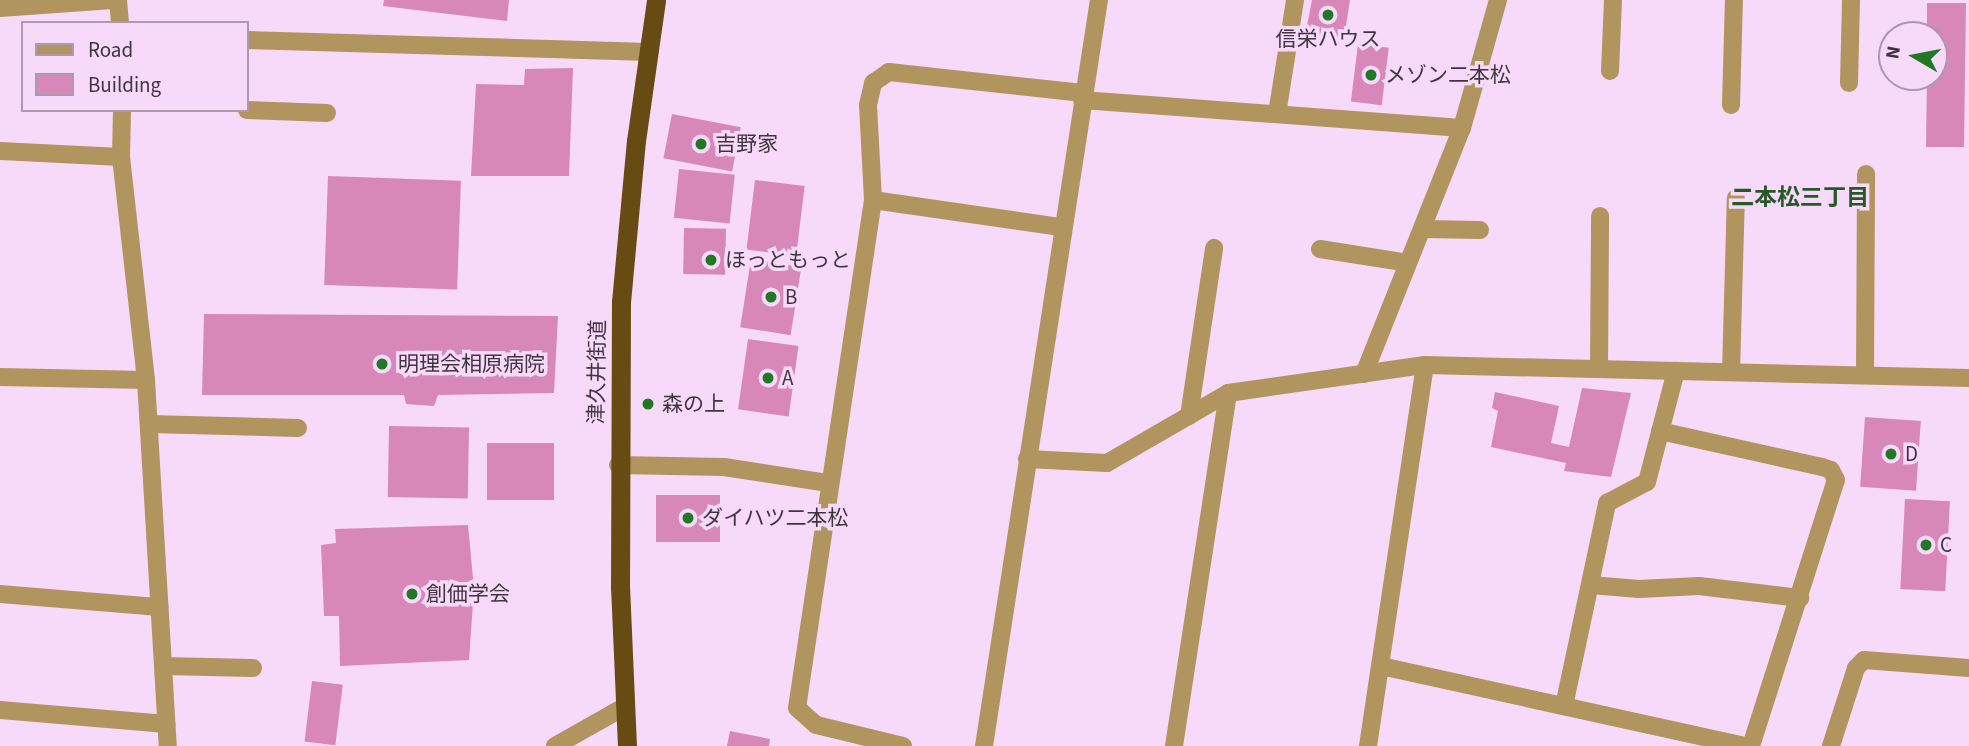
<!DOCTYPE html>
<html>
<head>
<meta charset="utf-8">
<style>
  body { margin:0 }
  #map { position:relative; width:1969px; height:746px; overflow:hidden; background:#f7d9f9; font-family:"Source Sans 3","Noto Sans JP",sans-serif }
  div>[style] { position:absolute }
  .building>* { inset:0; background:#d888b8; transform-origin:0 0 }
  .service>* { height:18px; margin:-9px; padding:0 9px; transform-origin:9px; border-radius:9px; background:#b0955f }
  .minor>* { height:18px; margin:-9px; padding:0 9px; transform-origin:9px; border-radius:9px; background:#b0955f }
  .trunk>* { height:19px; margin:-9.5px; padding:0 9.5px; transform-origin:9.5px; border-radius:9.5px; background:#664c12 }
  .dots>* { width:19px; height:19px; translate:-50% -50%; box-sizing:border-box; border:4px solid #f7d9f9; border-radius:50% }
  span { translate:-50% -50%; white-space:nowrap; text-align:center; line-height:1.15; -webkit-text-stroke:7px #f7d9f9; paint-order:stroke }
  .poi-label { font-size:21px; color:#403441 }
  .left { translate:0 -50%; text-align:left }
  .street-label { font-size:21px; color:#403441 }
  .neighbourhood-label { font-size:23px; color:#255a26; font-weight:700 }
  .legend { position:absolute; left:21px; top:21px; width:228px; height:91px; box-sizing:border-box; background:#f7d9f9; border:2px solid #ae97af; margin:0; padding:9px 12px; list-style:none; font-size:21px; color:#403441 }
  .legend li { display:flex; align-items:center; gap:14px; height:35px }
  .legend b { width:35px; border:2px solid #ae97af }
  .north { position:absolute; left:1878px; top:21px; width:70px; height:70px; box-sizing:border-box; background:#f7d9f9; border:2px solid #ae97af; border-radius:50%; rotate:280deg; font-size:19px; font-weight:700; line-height:28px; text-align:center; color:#403441 }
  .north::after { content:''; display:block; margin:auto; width:24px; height:32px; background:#207825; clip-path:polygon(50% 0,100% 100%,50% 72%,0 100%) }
</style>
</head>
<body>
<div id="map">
  <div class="building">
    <i style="clip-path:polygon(384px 0,509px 0,507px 21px,383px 6px)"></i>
    <i style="clip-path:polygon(1312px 0,1350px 0,1344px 38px,1306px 31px)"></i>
    <i style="clip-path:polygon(1927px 3px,1966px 3px,1964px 147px,1926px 147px,1927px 77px,1934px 77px,1934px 35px,1927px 35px)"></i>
    <i style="left:1358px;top:44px;width:31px;height:58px;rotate:7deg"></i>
    <i style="clip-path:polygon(573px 68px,569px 176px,471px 176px,476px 84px,524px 85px,525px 69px)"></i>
    <i style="left:672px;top:114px;width:70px;height:45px;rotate:11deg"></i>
    <i style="left:679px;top:169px;width:56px;height:49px;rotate:6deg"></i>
    <i style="left:328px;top:176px;width:133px;height:109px;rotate:2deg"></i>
    <i style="left:755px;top:180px;width:50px;height:70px;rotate:7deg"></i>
    <i style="left:684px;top:228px;width:42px;height:46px;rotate:1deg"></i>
    <i style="left:751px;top:259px;width:51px;height:69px;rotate:9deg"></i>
    <i style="clip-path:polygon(204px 314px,558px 316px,554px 393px,438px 395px,434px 406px,406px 404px,404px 395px,202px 395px)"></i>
    <i style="left:748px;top:339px;width:51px;height:71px;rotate:8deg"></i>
    <i style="clip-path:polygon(1582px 388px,1631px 393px,1611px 477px,1564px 471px,1566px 463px,1491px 447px,1498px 411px,1492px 408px,1495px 392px,1559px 406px,1551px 443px,1569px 447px)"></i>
    <i style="left:1865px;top:417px;width:56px;height:70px;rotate:4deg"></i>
    <i style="left:389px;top:426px;width:80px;height:71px;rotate:1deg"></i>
    <i style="left:487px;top:443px;width:67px;height:57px"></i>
    <i style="left:656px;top:495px;width:64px;height:47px"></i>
    <i style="left:1905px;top:499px;width:45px;height:90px;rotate:3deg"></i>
    <i style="clip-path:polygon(468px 525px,474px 589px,469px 660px,340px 666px,339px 616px,324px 616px,321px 545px,336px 543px,335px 529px)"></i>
    <i style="left:312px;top:681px;width:31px;height:61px;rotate:7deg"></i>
    <i style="clip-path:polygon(730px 731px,770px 739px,769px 746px,727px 746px)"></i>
  </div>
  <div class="service">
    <i style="left:0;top:8px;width:113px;rotate:-4deg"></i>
    <i style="left:247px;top:40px;width:402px;rotate:1.7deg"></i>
    <i style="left:1610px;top:71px;width:71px;rotate:-87.6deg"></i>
    <i style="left:1849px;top:83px;width:83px;rotate:-88.6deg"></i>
    <i style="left:1082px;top:100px;width:381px;rotate:4.2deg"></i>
    <i style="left:1731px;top:105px;width:105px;rotate:-88.4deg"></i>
    <i style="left:247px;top:110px;width:80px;rotate:2.1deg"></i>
    <i style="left:1277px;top:114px;width:115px;rotate:-81deg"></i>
    <i style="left:1422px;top:229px;width:58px;rotate:1deg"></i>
    <i style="left:1320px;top:249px;width:89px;rotate:9deg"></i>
    <i style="left:1599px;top:369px;width:153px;rotate:-89.6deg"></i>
    <i style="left:1731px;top:372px;width:174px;rotate:-88.4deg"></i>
    <i style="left:1865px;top:375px;width:201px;rotate:-89.7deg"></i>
    <i style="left:0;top:377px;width:146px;rotate:1.2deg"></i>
    <i style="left:1189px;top:416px;width:170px;rotate:-81.5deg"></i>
    <i style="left:149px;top:424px;width:149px;rotate:1.5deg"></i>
    <i style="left:1660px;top:431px;width:166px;rotate:12.5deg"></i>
    <i style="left:1822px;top:467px;width:9px;rotate:18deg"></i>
    <i style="left:1831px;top:470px;width:11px;rotate:63deg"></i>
    <i style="left:1591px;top:585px;width:48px;rotate:4.8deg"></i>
    <i style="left:1639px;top:589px;width:60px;rotate:-2.9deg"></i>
    <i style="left:1699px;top:586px;width:102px;rotate:6.8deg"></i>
    <i style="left:164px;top:666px;width:89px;rotate:1.3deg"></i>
    <i style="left:1564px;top:706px;width:208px;rotate:-78deg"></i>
    <i style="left:1607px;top:503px;width:45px;rotate:-27.7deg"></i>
    <i style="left:1647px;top:482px;width:115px;rotate:-75.4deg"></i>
    <i style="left:1174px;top:746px;width:357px;rotate:-81.3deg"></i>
    <i style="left:1831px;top:746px;width:82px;rotate:-72.2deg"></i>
    <i style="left:1856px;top:668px;width:11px;rotate:-45deg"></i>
    <i style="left:1864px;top:660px;width:105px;rotate:4.4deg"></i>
  </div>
  <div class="minor">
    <i style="left:118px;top:0;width:23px;rotate:85deg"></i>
    <i style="left:122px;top:110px;width:47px;rotate:91.2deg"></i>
    <i style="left:121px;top:157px;width:224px;rotate:83.6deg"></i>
    <i style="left:146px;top:380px;width:367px;rotate:86.6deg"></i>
    <i style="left:0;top:151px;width:121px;rotate:2.8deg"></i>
    <i style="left:873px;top:200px;width:95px;rotate:-93deg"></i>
    <i style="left:868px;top:105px;width:23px;rotate:-77deg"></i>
    <i style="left:873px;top:83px;width:19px;rotate:-35deg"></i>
    <i style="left:889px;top:72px;width:195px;rotate:6.2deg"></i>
    <i style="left:1364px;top:374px;width:265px;rotate:-68.3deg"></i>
    <i style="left:1462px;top:128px;width:133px;rotate:-74.3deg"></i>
    <i style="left:1027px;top:459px;width:80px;rotate:2.9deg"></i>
    <i style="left:1107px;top:463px;width:140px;rotate:-30deg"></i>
    <i style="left:1228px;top:393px;width:199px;rotate:-8.1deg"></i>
    <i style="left:1425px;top:365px;width:544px;rotate:1.37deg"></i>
    <i style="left:618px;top:465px;width:106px;rotate:1.1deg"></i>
    <i style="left:724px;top:467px;width:106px;rotate:8.7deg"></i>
    <i style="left:0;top:594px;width:160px;rotate:4.7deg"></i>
    <i style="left:1381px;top:666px;width:374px;rotate:12.4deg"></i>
    <i style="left:0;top:710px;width:167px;rotate:4.8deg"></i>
    <i style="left:555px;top:746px;width:79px;rotate:-29.5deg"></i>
    <i style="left:903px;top:746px;width:89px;rotate:-166.4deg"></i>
    <i style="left:816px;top:725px;width:25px;rotate:-138deg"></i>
    <i style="left:797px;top:708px;width:514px;rotate:-81.49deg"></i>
    <i style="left:873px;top:200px;width:190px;rotate:8.2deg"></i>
    <i style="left:984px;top:746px;width:755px;rotate:-81.24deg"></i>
    <i style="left:1368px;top:746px;width:385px;rotate:-81.5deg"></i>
    <i style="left:1751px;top:746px;width:279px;rotate:-72.3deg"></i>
  </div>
  <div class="trunk">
    <i style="left:627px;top:746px;width:158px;rotate:-92.5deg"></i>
    <i style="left:620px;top:588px;width:286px;rotate:-89.8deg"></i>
    <i style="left:621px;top:302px;width:162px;rotate:-84.7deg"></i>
    <i style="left:636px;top:141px;width:142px;rotate:-81.9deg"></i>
  </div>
  <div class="dots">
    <i style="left:1328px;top:15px;background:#207825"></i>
    <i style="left:1371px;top:75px;background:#207825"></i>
    <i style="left:701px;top:144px;background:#207825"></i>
    <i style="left:711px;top:260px;background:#207825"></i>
    <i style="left:771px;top:297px;background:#207825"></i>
    <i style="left:382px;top:364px;background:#207825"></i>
    <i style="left:768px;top:378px;background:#207825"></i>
    <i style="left:648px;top:404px;background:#207825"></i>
    <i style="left:1891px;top:454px;background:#207825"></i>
    <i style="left:688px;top:518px;background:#207825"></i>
    <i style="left:1926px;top:545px;background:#207825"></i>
    <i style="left:412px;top:594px;background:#207825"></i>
  </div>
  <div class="poi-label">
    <span style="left:1328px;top:39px">信栄ハウス</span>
    <span class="left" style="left:1385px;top:75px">メゾン二本松</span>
    <span class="left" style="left:715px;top:144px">吉野家</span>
    <span class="left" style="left:725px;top:260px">ほっともっと</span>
    <span class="left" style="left:785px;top:297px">B</span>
    <span class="left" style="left:398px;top:364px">明理会相原病院</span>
    <span class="left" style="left:782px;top:378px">A</span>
    <span class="left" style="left:662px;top:404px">森の上</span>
    <span class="left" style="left:1905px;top:454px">D</span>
    <span class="left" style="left:702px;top:518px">ダイハツ二本松</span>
    <span class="left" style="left:1940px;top:545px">C</span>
    <span class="left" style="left:426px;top:594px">創価学会</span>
  </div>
  <div class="street-label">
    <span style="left:597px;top:372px;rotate:-89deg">津久井街道</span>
  </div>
  <div class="neighbourhood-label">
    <span style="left:1800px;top:198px">二本松三丁目</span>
  </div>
  <ul class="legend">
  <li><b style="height:9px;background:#b0955f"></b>Road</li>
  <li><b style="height:19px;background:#d888b8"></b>Building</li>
  </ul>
  <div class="north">N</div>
</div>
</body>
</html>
